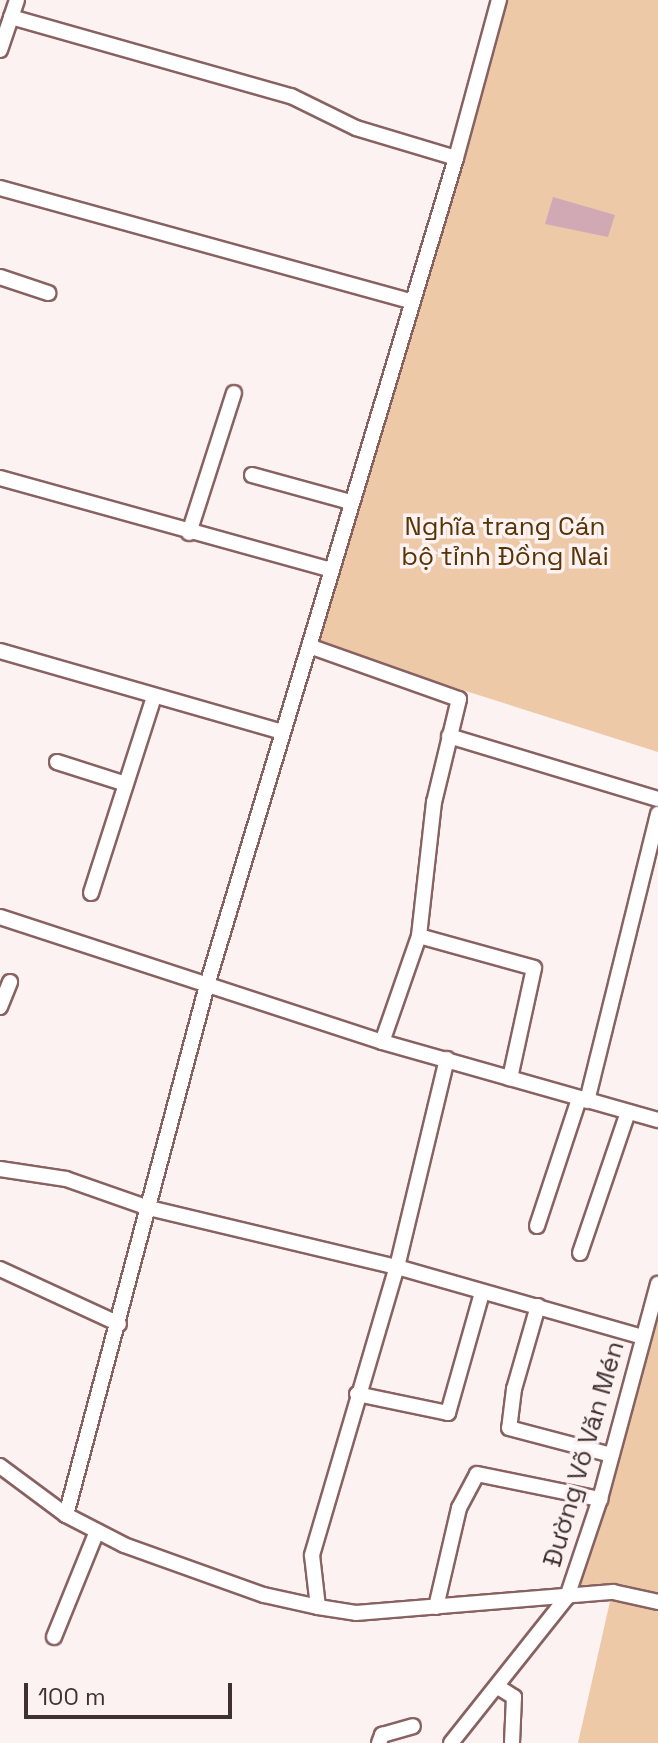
<!DOCTYPE html>
<html>
<head>
<meta charset="utf-8">
<style>
  body { margin:0 }
  #map { position:relative; width:658px; height:1743px; overflow:hidden; background:#fbf2f1; font-family:"Space Grotesk",sans-serif }
  div>[style] { position:absolute }
  .green>* { inset:0; background:#edc9a7 }
  .building>* { inset:0; background:#d1a9b5 }
  .roads { filter:drop-shadow(2px 0 #886261) drop-shadow(-2px 0 #886261) drop-shadow(0 2px #886261) drop-shadow(0 -2px #886261) }
  .street>* { height:14px; margin:-7px; padding:0 7px; transform-origin:7px; border-radius:7px; background:#fff }
  span { translate:-50% -50%; white-space:nowrap; text-align:center; line-height:1.15; -webkit-text-stroke:7px #fbf2f1; paint-order:stroke }
  .park-label { font-size:26px; color:#583304 }
  .street-label { font-size:26px; color:#40302f }
  .scale { position:absolute; left:24px; top:1683px; width:208px; height:36px; box-sizing:border-box; border:4px solid #40302f; border-top:0; padding-left:10px; font-size:24px; line-height:28px; white-space:nowrap; color:#40302f; -webkit-text-stroke:6px #fbf2f1; paint-order:stroke }
</style>
</head>
<body>
<div id="map">
  <div class="green">
    <i style="clip-path:polygon(504px 0,658px 0,658px 752px,314px 643px)"></i>
    <i style="clip-path:polygon(658px 1304px,658px 1743px,578px 1743px,613px 1588px,574px 1591px)"></i>
  </div>
  <div class="building">
    <i style="clip-path:polygon(553px 197px,615px 215px,608px 237px,545px 224px)"></i>
  </div>
  <div class="roads">
    <div class="street">
      <i style="left:11px;top:17px;width:291px;rotate:15.8deg"></i>
      <i style="left:291px;top:96px;width:72px;rotate:26.2deg"></i>
      <i style="left:356px;top:128px;width:104px;rotate:16.7deg"></i>
      <i style="left:0;top:50px;width:53px;rotate:-71.2deg"></i>
      <i style="left:0;top:188px;width:428px;rotate:15.4deg"></i>
      <i style="left:0;top:277px;width:51px;rotate:18.4deg"></i>
      <i style="left:252px;top:475px;width:102px;rotate:15.4deg"></i>
      <i style="left:0;top:478px;width:341px;rotate:15.5deg"></i>
      <i style="left:189px;top:533px;width:147px;rotate:-72.2deg"></i>
      <i style="left:309px;top:646px;width:159px;rotate:19.5deg"></i>
      <i style="left:459px;top:699px;width:106px;rotate:103.6deg"></i>
      <i style="left:434px;top:802px;width:135px;rotate:96.4deg"></i>
      <i style="left:419px;top:936px;width:112px;rotate:109.2deg"></i>
      <i style="left:0;top:651px;width:293px;rotate:16deg"></i>
      <i style="left:449px;top:736px;width:218px;rotate:16.8deg"></i>
      <i style="left:57px;top:762px;width:72px;rotate:17.7deg"></i>
      <i style="left:91px;top:893px;width:206px;rotate:-72.2deg"></i>
      <i style="left:0;top:917px;width:402px;rotate:18.1deg"></i>
      <i style="left:382px;top:1042px;width:287px;rotate:15.8deg"></i>
      <i style="left:419px;top:936px;width:119px;rotate:15.5deg"></i>
      <i style="left:534px;top:968px;width:113px;rotate:102.3deg"></i>
      <i style="left:0;top:1007px;width:27px;rotate:-68deg"></i>
      <i style="left:587px;top:1101px;width:296px;rotate:-76.1deg"></i>
      <i style="left:0;top:1169px;width:67px;rotate:8.6deg"></i>
      <i style="left:66px;top:1179px;width:88px;rotate:19.3deg"></i>
      <i style="left:149px;top:1208px;width:255px;rotate:13.4deg"></i>
      <i style="left:397px;top:1267px;width:256px;rotate:15.9deg"></i>
      <i style="left:537px;top:1226px;width:134px;rotate:-71.7deg"></i>
      <i style="left:580px;top:1253px;width:149px;rotate:-71.2deg"></i>
      <i style="left:0;top:1269px;width:131px;rotate:24.8deg"></i>
      <i style="left:538px;top:1306px;width:86px;rotate:106.1deg"></i>
      <i style="left:514px;top:1389px;width:39px;rotate:97deg"></i>
      <i style="left:509px;top:1428px;width:106px;rotate:14.8deg"></i>
      <i style="left:357px;top:1394px;width:93px;rotate:11.8deg"></i>
      <i style="left:448px;top:1413px;width:125px;rotate:-74.2deg"></i>
      <i style="left:0;top:1466px;width:82px;rotate:36.6deg"></i>
      <i style="left:66px;top:1515px;width:65px;rotate:27.3deg"></i>
      <i style="left:124px;top:1545px;width:149px;rotate:19.7deg"></i>
      <i style="left:264px;top:1595px;width:55px;rotate:12.5deg"></i>
      <i style="left:318px;top:1607px;width:38px;rotate:9deg"></i>
      <i style="left:356px;top:1613px;width:258px;rotate:-4.7deg"></i>
      <i style="left:613px;top:1592px;width:46px;rotate:12.5deg"></i>
      <i style="left:66px;top:1515px;width:548px;rotate:-75.1deg"></i>
      <i style="left:207px;top:985px;width:864px;rotate:-73.24deg"></i>
      <i style="left:456px;top:158px;width:164px;rotate:-74.8deg"></i>
      <i style="left:318px;top:1607px;width:52px;rotate:-96.6deg"></i>
      <i style="left:312px;top:1555px;width:300px;rotate:-73.6deg"></i>
      <i style="left:397px;top:1267px;width:214px;rotate:-76.5deg"></i>
      <i style="left:436px;top:1607px;width:102px;rotate:-76.9deg"></i>
      <i style="left:459px;top:1508px;width:38px;rotate:-62deg"></i>
      <i style="left:477px;top:1474px;width:126px;rotate:11.5deg"></i>
      <i style="left:54px;top:1637px;width:114px;rotate:-67.9deg"></i>
      <i style="left:498px;top:1687px;width:19px;rotate:32deg"></i>
      <i style="left:514px;top:1697px;width:46px;rotate:92.5deg"></i>
      <i style="left:379px;top:1743px;width:9px;rotate:-69deg"></i>
      <i style="left:382px;top:1735px;width:32px;rotate:-16deg"></i>
      <i style="left:451px;top:1743px;width:186px;rotate:-51.5deg"></i>
      <i style="left:567px;top:1597px;width:103px;rotate:-71.4deg"></i>
      <i style="left:600px;top:1499px;width:223px;rotate:-74.9deg"></i>
    </div>
  </div>
  <div class="park-label">
    <span style="left:505px;top:542px">Nghĩa trang Cán<br>bộ tỉnh Đồng Nai</span>
  </div>
  <div class="street-label">
    <span style="left:584px;top:1454px;rotate:-74deg">Đường Võ Văn Mén</span>
  </div>
  <div class="scale">100 m</div>
</div>
</body>
</html>
